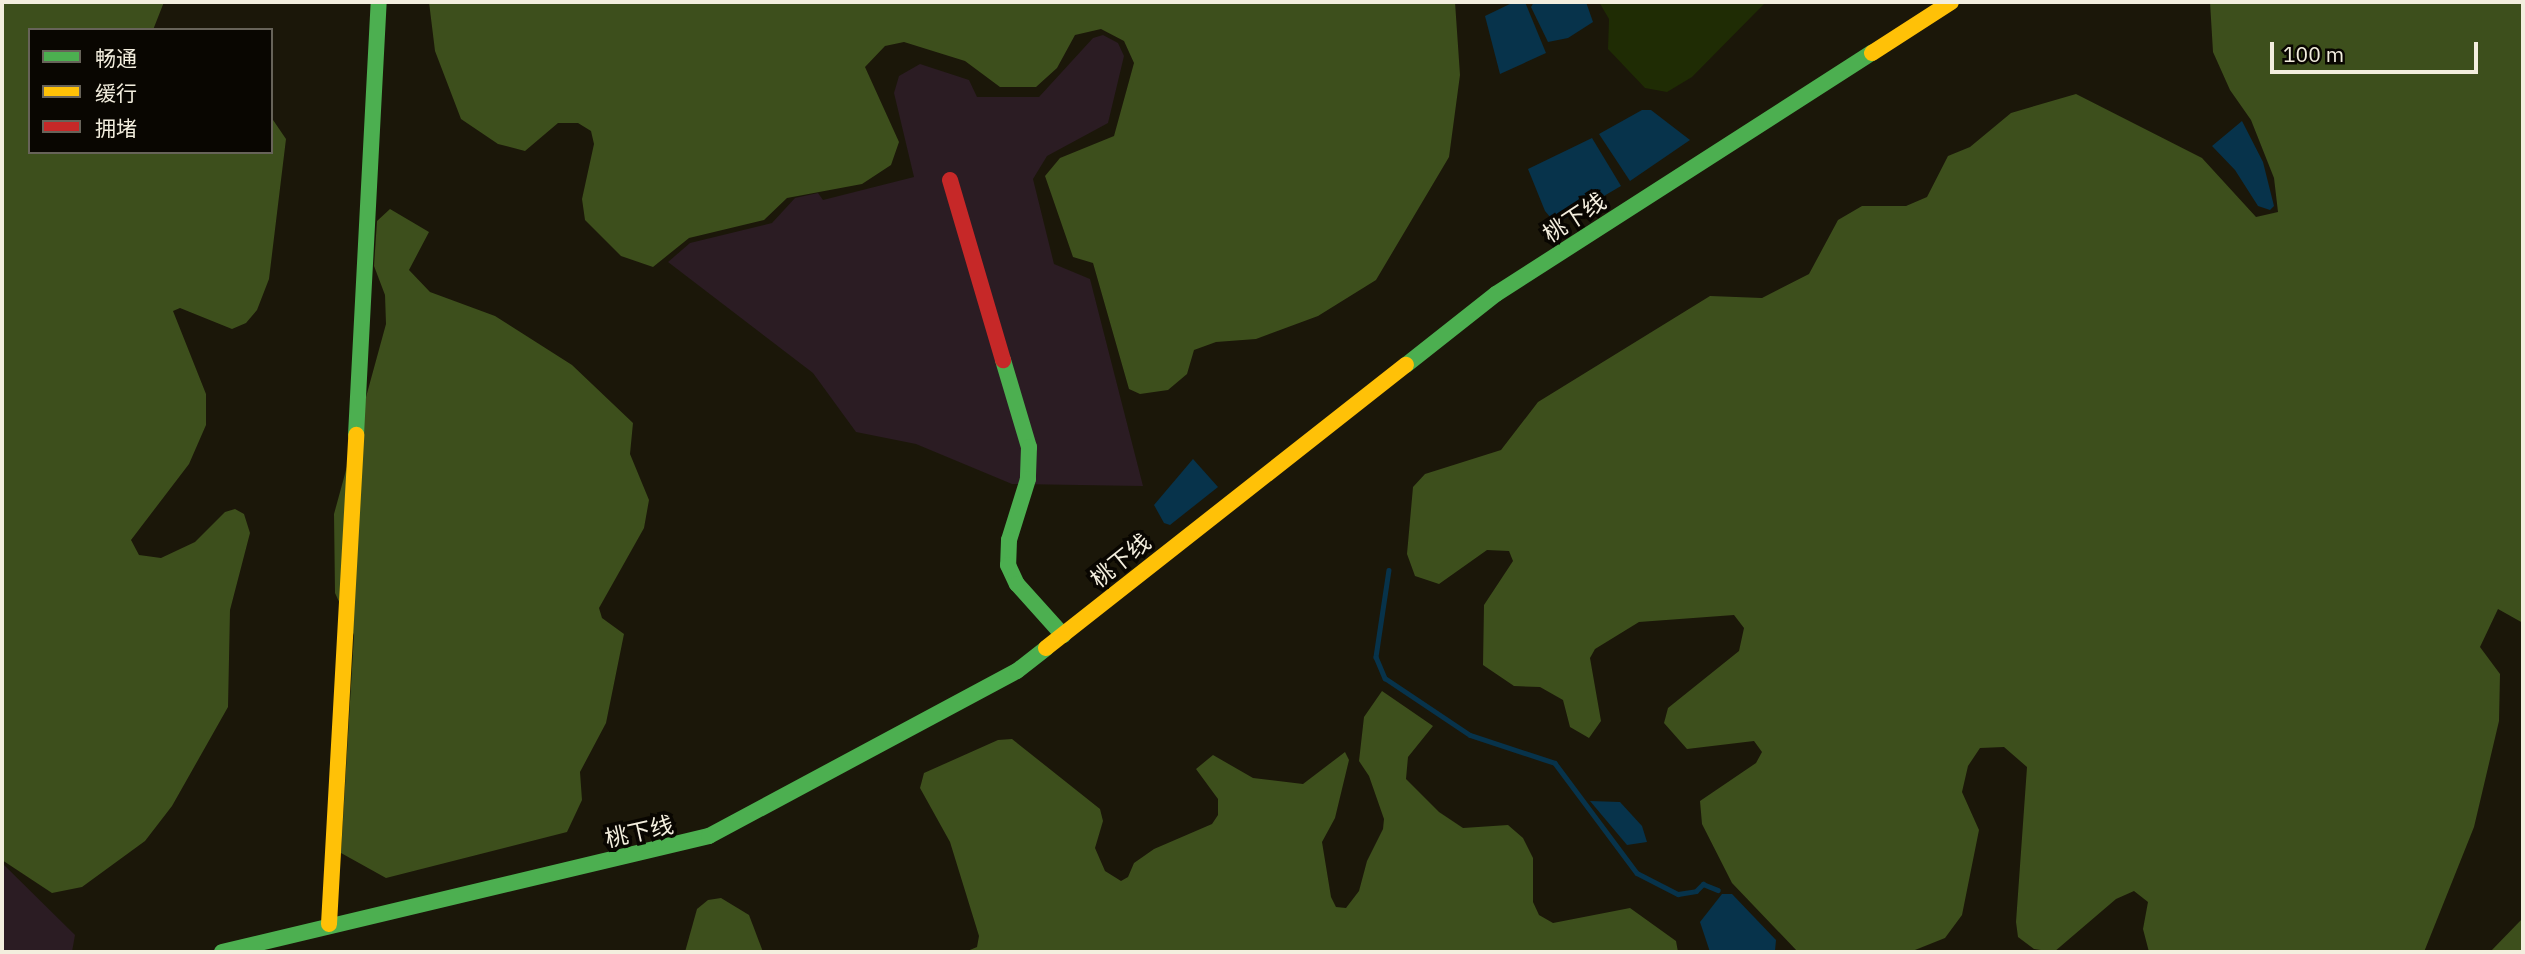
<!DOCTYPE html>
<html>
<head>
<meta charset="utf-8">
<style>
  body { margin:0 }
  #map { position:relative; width:2525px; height:954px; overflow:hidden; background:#1b1709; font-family:"IBM Plex Sans","Noto Sans SC",sans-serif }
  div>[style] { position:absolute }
  .industrial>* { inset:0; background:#2b1c23 }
  .green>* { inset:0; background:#1f2c04 }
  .forest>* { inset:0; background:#3d4f1c }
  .water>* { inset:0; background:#07334b }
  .stream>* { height:4.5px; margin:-2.25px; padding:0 2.25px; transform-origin:2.25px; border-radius:2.25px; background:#07334b }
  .fast>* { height:16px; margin:-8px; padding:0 8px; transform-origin:8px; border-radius:8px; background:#4caf50 }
  .slow>* { height:16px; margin:-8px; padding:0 8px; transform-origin:8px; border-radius:8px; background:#ffc107 }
  .jam>* { height:16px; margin:-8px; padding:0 8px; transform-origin:8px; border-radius:8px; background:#c62828 }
  span { translate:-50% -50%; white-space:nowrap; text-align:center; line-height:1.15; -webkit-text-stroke:7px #090601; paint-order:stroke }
  .street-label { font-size:23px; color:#f3eede }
  .frame { position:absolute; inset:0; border:4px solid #f3eede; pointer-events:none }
  .legend { position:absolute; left:28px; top:28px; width:245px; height:126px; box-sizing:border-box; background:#090601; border:2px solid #676359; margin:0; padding:9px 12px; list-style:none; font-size:21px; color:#f3eede }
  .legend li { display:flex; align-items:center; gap:14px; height:35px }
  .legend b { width:35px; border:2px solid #676359 }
  .scale { position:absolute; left:2270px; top:42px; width:208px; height:32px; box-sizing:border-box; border:4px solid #f3eede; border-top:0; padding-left:9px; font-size:21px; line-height:24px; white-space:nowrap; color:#f3eede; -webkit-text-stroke:5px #090601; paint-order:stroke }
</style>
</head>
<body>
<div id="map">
  <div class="industrial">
    <i style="clip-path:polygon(1103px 35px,1118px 43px,1124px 56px,1108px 123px,1047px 156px,1033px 179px,1054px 264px,1090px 279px,1143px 486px,1012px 484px,916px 444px,856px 432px,813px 373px,668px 262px,690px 243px,772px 223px,795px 198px,818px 193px,823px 200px,914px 177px,894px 93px,899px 76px,920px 64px,969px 80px,977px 97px,1039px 97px,1093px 38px)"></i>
    <i style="clip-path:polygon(2px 863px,75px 935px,72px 952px,2px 952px)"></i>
  </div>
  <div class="green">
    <i style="clip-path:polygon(1599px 2px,1766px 2px,1692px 77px,1667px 92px,1645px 88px,1608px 49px,1609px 19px)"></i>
  </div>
  <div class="forest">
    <i style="clip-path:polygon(2px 2px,164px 2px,153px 30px,30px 30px,30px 152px,271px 152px,271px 117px,286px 139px,269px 279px,257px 310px,246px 323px,232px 329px,180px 308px,173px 311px,206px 394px,206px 425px,189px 464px,131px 540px,139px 555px,161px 558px,195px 542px,225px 512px,235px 509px,244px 514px,250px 533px,230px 610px,228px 707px,172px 806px,145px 841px,82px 887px,52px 893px,2px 860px)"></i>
    <i style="clip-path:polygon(429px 2px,1455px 2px,1460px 75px,1449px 157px,1376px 280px,1318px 316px,1256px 339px,1216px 342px,1194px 350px,1187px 374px,1168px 390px,1140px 394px,1129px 389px,1093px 263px,1073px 257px,1045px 176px,1060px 158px,1114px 136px,1134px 63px,1124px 41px,1101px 29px,1075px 35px,1057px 68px,1036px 87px,1000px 87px,965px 61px,904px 42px,885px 46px,865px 67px,899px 142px,891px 165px,862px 184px,787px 198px,764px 220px,689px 238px,653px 267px,621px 256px,585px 220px,582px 199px,594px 144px,591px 131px,578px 123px,558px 123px,525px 151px,498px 144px,461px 119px,435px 51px)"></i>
    <i style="clip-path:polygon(2210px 2px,2523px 2px,2523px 623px,2498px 609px,2480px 647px,2500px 674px,2499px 721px,2474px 827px,2424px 952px,2149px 952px,2143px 929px,2148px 902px,2134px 891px,2116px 899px,2054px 952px,2034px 949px,2018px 937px,2016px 922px,2027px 767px,2004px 747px,1980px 748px,1968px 766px,1962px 792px,1979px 830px,1962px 915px,1945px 938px,1910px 952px,1798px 952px,1732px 883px,1702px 824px,1700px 801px,1756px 763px,1762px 752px,1754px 741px,1687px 749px,1664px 723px,1668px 708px,1739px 651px,1744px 628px,1734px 615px,1639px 622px,1595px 649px,1590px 658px,1601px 721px,1589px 738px,1570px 727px,1563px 700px,1540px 687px,1514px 686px,1483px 665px,1484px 605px,1513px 561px,1509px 551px,1487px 550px,1439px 584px,1415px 576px,1407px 554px,1413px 487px,1425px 474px,1501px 450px,1538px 402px,1710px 296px,1762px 298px,1809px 274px,1838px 220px,1862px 206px,1906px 206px,1927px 197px,1948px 156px,1970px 147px,2011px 113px,2076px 94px,2202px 158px,2256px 217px,2278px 212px,2274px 178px,2251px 120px,2230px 90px,2213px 52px)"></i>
    <i style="clip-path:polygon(390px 209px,429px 232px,409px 270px,430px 292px,495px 316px,572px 365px,633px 423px,630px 454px,649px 500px,644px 528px,599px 608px,602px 618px,624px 634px,606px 723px,580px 772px,582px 800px,567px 832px,386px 878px,341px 853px,354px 635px,335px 593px,334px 514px,386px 324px,385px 295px,374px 266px,377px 221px)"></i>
    <i style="clip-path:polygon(1382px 691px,1433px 726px,1408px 757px,1406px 779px,1439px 812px,1463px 828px,1508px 825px,1523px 838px,1533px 858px,1533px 902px,1539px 915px,1553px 923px,1630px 908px,1676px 941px,1678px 952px,965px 952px,977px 947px,979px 936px,950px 842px,920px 788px,924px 773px,998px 740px,1012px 739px,1100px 809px,1103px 821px,1095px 848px,1105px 871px,1121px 881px,1128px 877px,1134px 863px,1154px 849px,1212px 824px,1218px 815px,1218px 799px,1196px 769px,1213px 755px,1253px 778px,1303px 784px,1345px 752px,1349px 760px,1335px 818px,1322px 842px,1331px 897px,1336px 907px,1346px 908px,1359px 891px,1367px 861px,1383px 829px,1384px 819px,1369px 776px,1359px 761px,1364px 717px)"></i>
    <i style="clip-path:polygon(721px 898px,749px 915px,763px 952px,685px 952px,697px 909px,708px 900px)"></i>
    <i style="clip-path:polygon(2523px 918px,2523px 952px,2490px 952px)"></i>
  </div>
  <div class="water">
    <i style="clip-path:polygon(1514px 2px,1525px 2px,1546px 53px,1500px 74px,1485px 16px)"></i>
    <i style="clip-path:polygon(1534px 2px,1586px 2px,1593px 22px,1568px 38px,1548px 42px,1531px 7px)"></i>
    <i style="clip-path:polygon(1642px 110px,1651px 110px,1690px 140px,1630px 181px,1599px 134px)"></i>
    <i style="clip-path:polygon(2242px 121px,2263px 162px,2274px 206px,2270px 210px,2258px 206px,2235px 170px,2212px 146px)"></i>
    <i style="clip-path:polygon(1592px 138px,1621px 186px,1556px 224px,1545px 211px,1528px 169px)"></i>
    <i style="clip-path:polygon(1193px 459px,1218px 487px,1170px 525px,1164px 523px,1154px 505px)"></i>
    <i style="clip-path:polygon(1590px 801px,1620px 802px,1642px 826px,1647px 842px,1627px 845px)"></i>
    <i style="clip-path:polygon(1722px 894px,1732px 894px,1776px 940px,1775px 951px,1710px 952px,1700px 922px)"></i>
  </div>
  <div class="stream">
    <i style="left:1389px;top:570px;width:88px;rotate:98.5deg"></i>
    <i style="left:1376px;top:657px;width:23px;rotate:67deg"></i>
    <i style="left:1385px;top:678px;width:102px;rotate:33.8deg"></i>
    <i style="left:1470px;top:735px;width:89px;rotate:18.2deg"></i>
    <i style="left:1555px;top:763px;width:137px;rotate:53.3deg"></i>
    <i style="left:1637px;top:873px;width:46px;rotate:27.1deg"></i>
    <i style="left:1678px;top:894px;width:18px;rotate:-9deg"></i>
    <i style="left:1696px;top:891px;width:10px;rotate:-45deg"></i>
    <i style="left:1703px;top:884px;width:16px;rotate:22deg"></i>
  </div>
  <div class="fast">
    <i style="left:1003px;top:360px;width:91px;rotate:73.4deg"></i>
    <i style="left:1029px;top:447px;width:32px;rotate:92deg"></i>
    <i style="left:1028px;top:479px;width:64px;rotate:107.3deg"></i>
    <i style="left:1009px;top:540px;width:25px;rotate:92deg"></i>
    <i style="left:1008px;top:565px;width:21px;rotate:65deg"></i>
    <i style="left:1017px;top:584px;width:69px;rotate:48deg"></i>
    <i style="left:1406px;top:365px;width:115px;rotate:-38.3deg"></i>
    <i style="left:1496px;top:294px;width:447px;rotate:-32.7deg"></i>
    <i style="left:356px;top:435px;width:434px;rotate:-87deg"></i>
    <i style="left:222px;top:952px;width:501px;rotate:-13.4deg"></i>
    <i style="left:709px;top:836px;width:349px;rotate:-28.2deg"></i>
    <i style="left:1017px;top:671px;width:37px;rotate:-38deg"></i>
  </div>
  <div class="slow">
    <i style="left:1872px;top:53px;width:94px;rotate:-32.8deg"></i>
    <i style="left:1046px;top:648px;width:458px;rotate:-38.2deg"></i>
    <i style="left:329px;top:924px;width:490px;rotate:-86.8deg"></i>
  </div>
  <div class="jam">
    <i style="left:950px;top:180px;width:188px;rotate:73.6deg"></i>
  </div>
  <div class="street-label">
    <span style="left:1574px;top:217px;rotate:-33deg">桃下线</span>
    <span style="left:1120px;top:560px;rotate:-39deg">桃下线</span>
    <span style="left:639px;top:831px;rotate:-13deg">桃下线</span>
  </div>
  <div class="frame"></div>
  <ul class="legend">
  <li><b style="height:9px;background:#4caf50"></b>畅通</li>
  <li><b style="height:9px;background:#ffc107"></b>缓行</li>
  <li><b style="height:9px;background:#c62828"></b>拥堵</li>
  </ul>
  <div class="scale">100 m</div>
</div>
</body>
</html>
